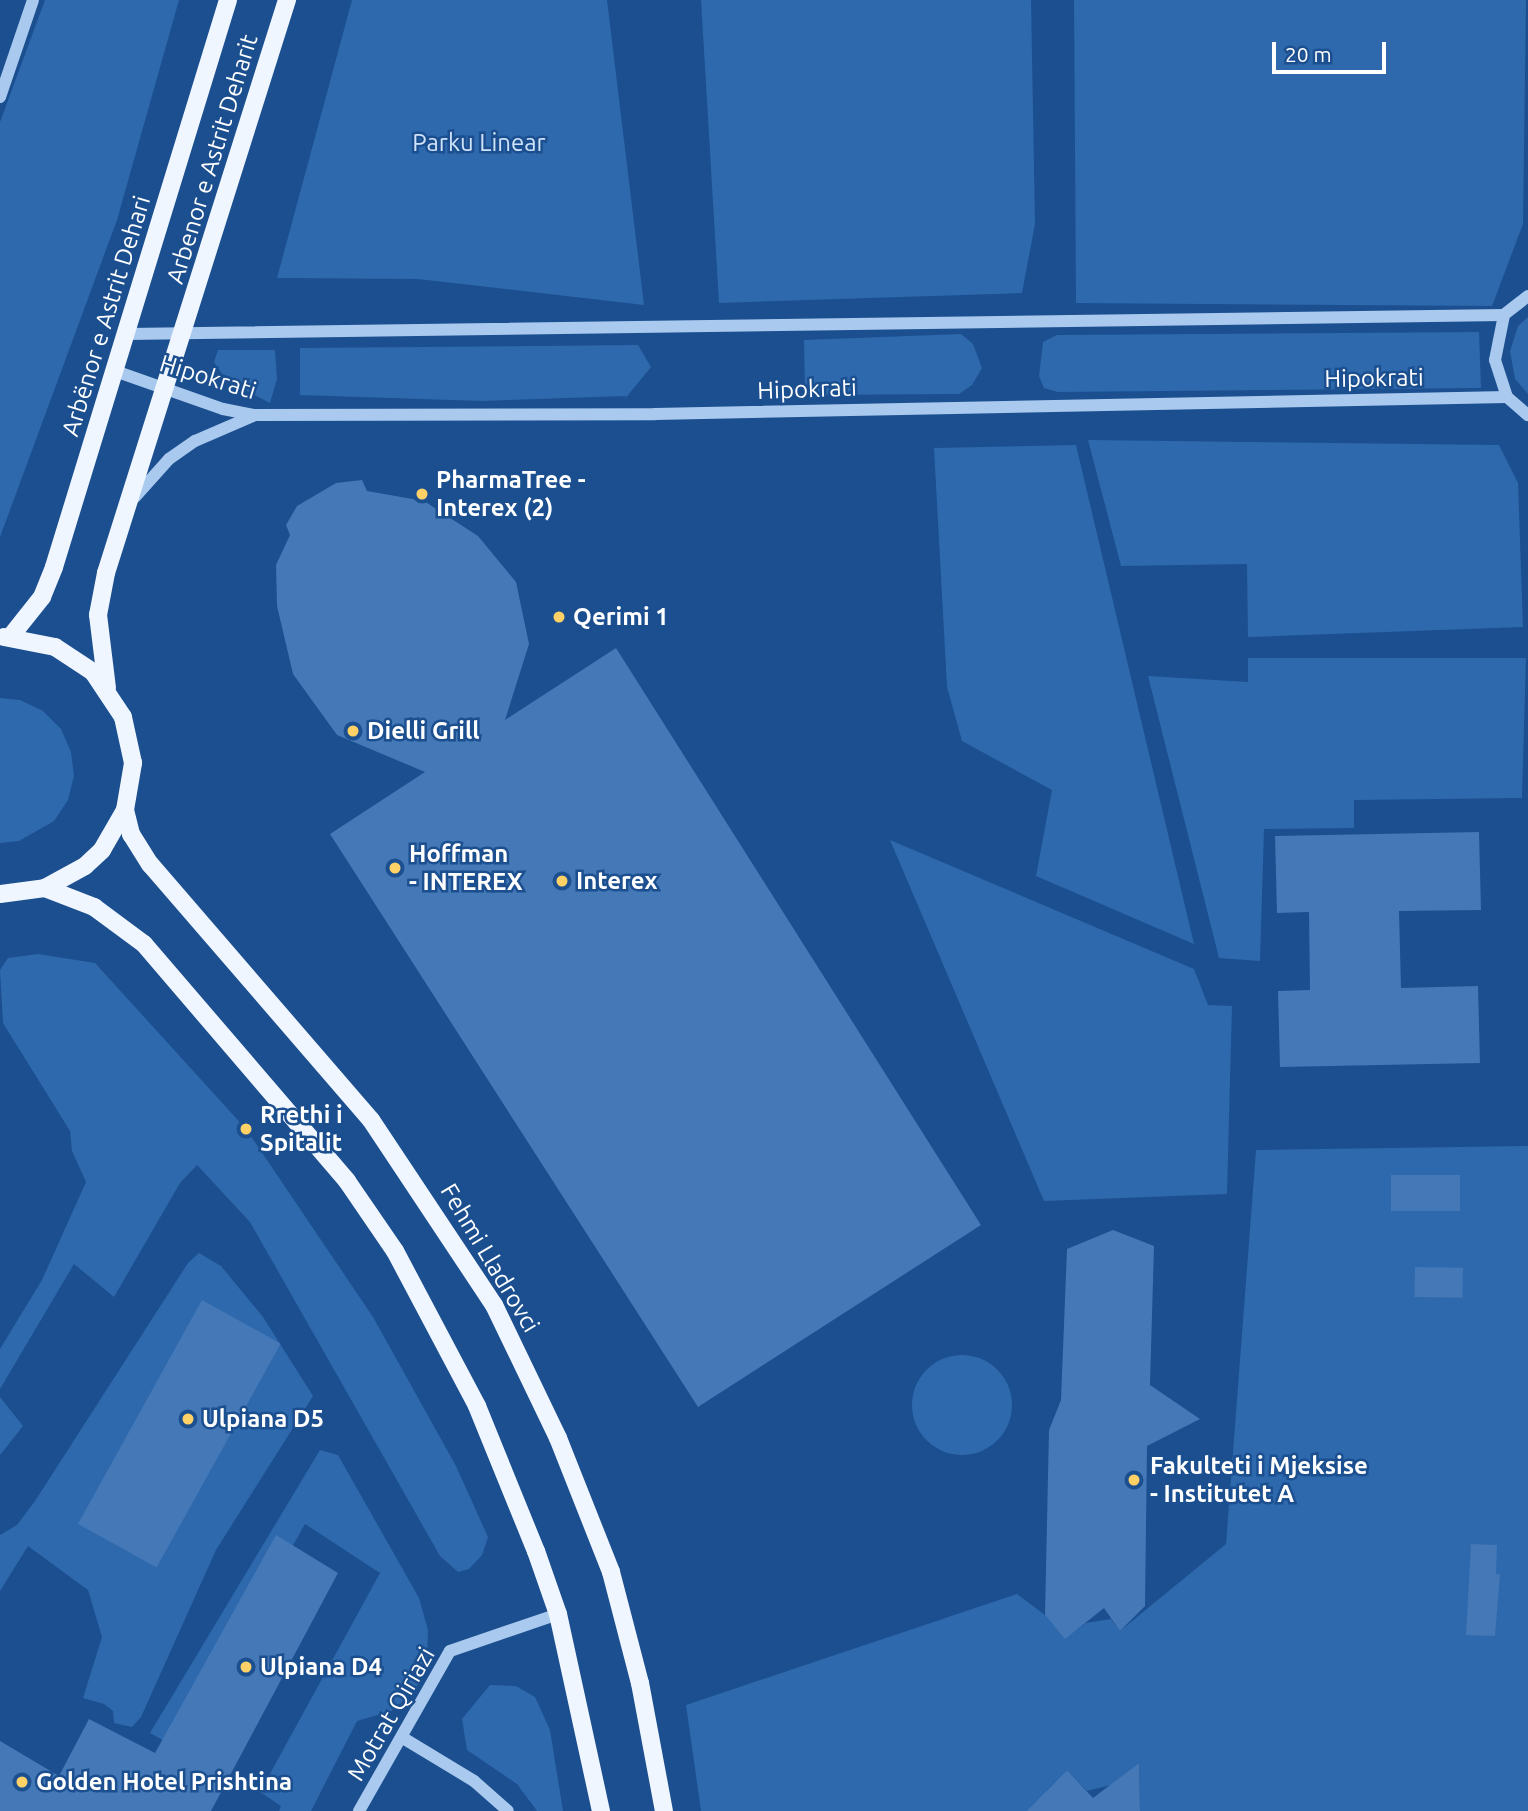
<!DOCTYPE html>
<html>
<head>
<meta charset="utf-8">
<style>
  body { margin:0 }
  #map { position:relative; width:1528px; height:1811px; overflow:hidden; background:#1b4f8f; font-family:Ubuntu,sans-serif }
  div>[style] { position:absolute }
  .green>* { inset:0; background:#2e69ad }
  .round { border-radius:50% }
  .building>* { inset:0; background:#4478b7; transform-origin:0 0 }
  .minor>* { height:12px; margin:-6px; padding:0 6px; transform-origin:6px; border-radius:6px; background:#a9c9ee }
  .major>* { height:18px; margin:-9px; padding:0 9px; transform-origin:9px; border-radius:9px; background:#f0f6ff }
  .dots>* { width:19px; height:19px; translate:-50% -50%; box-sizing:border-box; border:4px solid #1b4f8f; border-radius:50% }
  span { translate:-50% -50%; white-space:nowrap; text-align:center; line-height:1.15; -webkit-text-stroke:5px #1b4f8f; paint-order:stroke }
  .park-label { font-size:24px; color:#cfe3fa }
  .street-label { font-size:24px; color:#fff }
  .poi-label { font-size:24px; color:#fff; font-weight:700 }
  .left { translate:0 -50%; text-align:left }
  .scale { position:absolute; left:1272px; top:42px; width:114px; height:32px; box-sizing:border-box; border:4px solid #fff; border-top:0; padding-left:9px; font-size:21px; line-height:24px; white-space:nowrap; color:#fff; -webkit-text-stroke:5px #1b4f8f; paint-order:stroke }
</style>
</head>
<body>
<div id="map">
  <div class="green">
    <i style="clip-path:polygon(45px 0,179px 0,117px 220px,0 537px,0 122px)"></i>
    <i style="clip-path:polygon(352px 0,607px 0,644px 305px,418px 279px,277px 278px)"></i>
    <i style="clip-path:polygon(701px 0,1031px 0,1035px 224px,1022px 293px,719px 303px)"></i>
    <i style="clip-path:polygon(1074px 0,1526px 0,1523px 224px,1492px 306px,1076px 303px)"></i>
    <i style="clip-path:polygon(1528px 317px,1528px 394px,1515px 379px,1510px 351px,1518px 326px)"></i>
    <i style="clip-path:polygon(1479px 332px,1481px 388px,1058px 392px,1044px 388px,1039px 376px,1043px 342px,1057px 335px)"></i>
    <i style="clip-path:polygon(961px 334px,973px 344px,982px 368px,972px 385px,959px 394px,805px 395px,804px 340px)"></i>
    <i style="clip-path:polygon(638px 345px,651px 367px,624px 400px,626px 396px,482px 401px,300px 395px,300px 348px)"></i>
    <i style="clip-path:polygon(218px 350px,275px 350px,277px 379px,270px 403px,227px 381px,214px 362px)"></i>
    <i style="clip-path:polygon(1088px 440px,1499px 445px,1518px 483px,1523px 627px,1248px 637px,1247px 564px,1121px 566px)"></i>
    <i style="clip-path:polygon(1076px 445px,1194px 944px,1036px 876px,1052px 790px,962px 741px,947px 687px,934px 448px)"></i>
    <i style="clip-path:polygon(1248px 658px,1526px 658px,1522px 798px,1354px 800px,1354px 828px,1264px 829px,1260px 961px,1219px 958px,1148px 676px,1248px 682px)"></i>
    <i style="clip-path:polygon(0 698px,20px 700px,43px 711px,61px 729px,71px 752px,74px 776px,68px 800px,54px 821px,19px 841px,0 843px)"></i>
    <i style="clip-path:polygon(890px 840px,1194px 969px,1208px 1005px,1232px 1006px,1227px 1194px,1044px 1201px)"></i>
    <i style="clip-path:polygon(38px 954px,95px 963px,246px 1129px,373px 1317px,456px 1466px,488px 1537px,482px 1555px,469px 1569px,458px 1572px,440px 1556px,250px 1222px,197px 1165px,180px 1183px,114px 1297px,74px 1264px,0 1389px,0 1349px,42px 1280px,86px 1182px,72px 1151px,70px 1131px,3px 1023px,0 970px,8px 958px)"></i>
    <i style="clip-path:polygon(1528px 1146px,1528px 1811px,1140px 1811px,1139px 1763px,1111px 1785px,1087px 1791px,1067px 1770px,1046px 1791px,1045px 1811px,701px 1811px,686px 1705px,1017px 1594px,1045px 1615px,1065px 1638px,1086px 1623px,1111px 1619px,1120px 1631px,1226px 1544px,1256px 1150px)"></i>
    <i style="clip-path:polygon(199px 1253px,221px 1266px,263px 1317px,313px 1396px,216px 1550px,141px 1717px,132px 1727px,114px 1723px,113px 1711px,104px 1704px,83px 1698px,102px 1637px,88px 1590px,28px 1546px,0 1591px,0 1535px,17px 1525px,35px 1501px,188px 1263px)"></i>
    <i class="round" style="left:912px;top:1355px;width:100px;height:100px"></i>
    <i style="clip-path:polygon(0 1397px,23px 1426px,0 1455px)"></i>
    <i style="clip-path:polygon(320px 1450px,338px 1455px,419px 1598px,428px 1630px,427px 1662px,415px 1691px,391px 1711px,357px 1721px,311px 1811px,279px 1811px,281px 1806px,260px 1792px,380px 1573px,305px 1524px,179px 1749px,150px 1733px)"></i>
    <i style="clip-path:polygon(490px 1685px,516px 1686px,535px 1697px,550px 1730px,563px 1811px,537px 1811px,517px 1784px,467px 1750px,462px 1719px)"></i>
  </div>
  <div class="building">
    <i style="clip-path:polygon(362px 480px,367px 491px,424px 501px,478px 536px,516px 582px,529px 644px,505px 720px,616px 648px,981px 1225px,698px 1407px,330px 834px,425px 772px,337px 735px,293px 674px,277px 606px,276px 565px,290px 535px,286px 525px,297px 506px,336px 483px)"></i>
    <i style="clip-path:polygon(1479px 832px,1481px 910px,1399px 911px,1401px 988px,1478px 986px,1480px 1063px,1280px 1067px,1278px 991px,1310px 990px,1309px 912px,1277px 913px,1275px 836px)"></i>
    <i style="left:1460px;top:1175px;width:36px;height:69px;rotate:90deg"></i>
    <i style="clip-path:polygon(1113px 1230px,1154px 1246px,1150px 1385px,1200px 1419px,1147px 1446px,1145px 1606px,1120px 1631px,1104px 1608px,1065px 1639px,1045px 1615px,1049px 1430px,1061px 1400px,1067px 1249px)"></i>
    <i style="left:1415px;top:1267px;width:48px;height:30px;rotate:1deg"></i>
    <i style="left:202px;top:1300px;width:90px;height:256px;rotate:29deg"></i>
    <i style="clip-path:polygon(276px 1535px,338px 1573px,211px 1811px,0 1811px,0 1741px,59px 1776px,89px 1719px,155px 1753px)"></i>
    <i style="clip-path:polygon(1471px 1544px,1497px 1545px,1496px 1574px,1500px 1574px,1495px 1636px,1466px 1635px)"></i>
    <i style="clip-path:polygon(1139px 1763px,1140px 1811px,1027px 1811px,1067px 1770px,1093px 1798px)"></i>
  </div>
  <div class="minor">
    <i style="left:0;top:97px;width:102px;rotate:-71.2deg"></i>
    <i style="left:1528px;top:296px;width:31px;rotate:142deg"></i>
    <i style="left:1504px;top:315px;width:46px;rotate:101.3deg"></i>
    <i style="left:1495px;top:360px;width:39px;rotate:72deg"></i>
    <i style="left:1507px;top:397px;width:28px;rotate:41deg"></i>
    <i style="left:127px;top:334px;width:1377px;rotate:-0.79deg"></i>
    <i style="left:115px;top:371px;width:114px;rotate:19.4deg"></i>
    <i style="left:223px;top:409px;width:32px;rotate:11deg"></i>
    <i style="left:254px;top:415px;width:401px;rotate:-0.1deg"></i>
    <i style="left:655px;top:414px;width:852px;rotate:-1.14deg"></i>
    <i style="left:135px;top:497px;width:51px;rotate:-48.2deg"></i>
    <i style="left:169px;top:459px;width:32px;rotate:-35deg"></i>
    <i style="left:195px;top:441px;width:63px;rotate:-23.3deg"></i>
    <i style="left:403px;top:1738px;width:83px;rotate:31.2deg"></i>
    <i style="left:474px;top:1781px;width:45px;rotate:41.4deg"></i>
    <i style="left:359px;top:1811px;width:184px;rotate:-60.4deg"></i>
    <i style="left:450px;top:1651px;width:114px;rotate:-18.9deg"></i>
  </div>
  <div class="major">
    <i style="left:11px;top:636px;width:50px;rotate:-51.5deg"></i>
    <i style="left:42px;top:597px;width:32px;rotate:-68deg"></i>
    <i style="left:54px;top:567px;width:593px;rotate:-72.94deg"></i>
    <i style="left:107px;top:688px;width:74px;rotate:-97deg"></i>
    <i style="left:98px;top:615px;width:43px;rotate:-79.2deg"></i>
    <i style="left:106px;top:573px;width:601px;rotate:-72.47deg"></i>
    <i style="left:125px;top:810px;width:25px;rotate:76deg"></i>
    <i style="left:131px;top:834px;width:36px;rotate:58deg"></i>
    <i style="left:150px;top:864px;width:338px;rotate:49.2deg"></i>
    <i style="left:371px;top:1120px;width:222px;rotate:56.4deg"></i>
    <i style="left:494px;top:1305px;width:148px;rotate:64.3deg"></i>
    <i style="left:558px;top:1438px;width:144px;rotate:68.4deg"></i>
    <i style="left:611px;top:1572px;width:115px;rotate:75.4deg"></i>
    <i style="left:640px;top:1683px;width:130px;rotate:79.4deg"></i>
    <i style="left:45px;top:888px;width:53px;rotate:21.2deg"></i>
    <i style="left:94px;top:907px;width:62px;rotate:36.5deg"></i>
    <i style="left:144px;top:944px;width:312px;rotate:49.4deg"></i>
    <i style="left:347px;top:1181px;width:85px;rotate:55.6deg"></i>
    <i style="left:395px;top:1251px;width:175px;rotate:62.1deg"></i>
    <i style="left:477px;top:1406px;width:157px;rotate:67.9deg"></i>
    <i style="left:536px;top:1551px;width:67px;rotate:70.8deg"></i>
    <i style="left:558px;top:1614px;width:202px;rotate:77.7deg"></i>
    <i style="left:0;top:894px;width:45px;rotate:-7.6deg"></i>
    <i style="left:45px;top:888px;width:46px;rotate:-28.8deg"></i>
    <i style="left:85px;top:866px;width:23px;rotate:-43deg"></i>
    <i style="left:102px;top:850px;width:46px;rotate:-60.1deg"></i>
    <i style="left:125px;top:810px;width:48px;rotate:-80.3deg"></i>
    <i style="left:133px;top:763px;width:47px;rotate:-102.3deg"></i>
    <i style="left:123px;top:717px;width:54px;rotate:-123.7deg"></i>
    <i style="left:93px;top:672px;width:45px;rotate:-146.7deg"></i>
    <i style="left:55px;top:647px;width:52px;rotate:-168.9deg"></i>
  </div>
  <div class="dots">
    <i style="left:422px;top:494px;background:#ffd166"></i>
    <i style="left:559px;top:617px;background:#ffd166"></i>
    <i style="left:353px;top:731px;background:#ffd166"></i>
    <i style="left:395px;top:868px;background:#ffd166"></i>
    <i style="left:562px;top:881px;background:#ffd166"></i>
    <i style="left:246px;top:1129px;background:#ffd166"></i>
    <i style="left:188px;top:1419px;background:#ffd166"></i>
    <i style="left:1134px;top:1480px;background:#ffd166"></i>
    <i style="left:246px;top:1667px;background:#ffd166"></i>
    <i style="left:22px;top:1782px;background:#ffd166"></i>
  </div>
  <div class="park-label">
    <span style="left:479px;top:143px">Parku Linear</span>
  </div>
  <div class="street-label">
    <span style="left:212px;top:159px;rotate:-73deg">Arbenor e Astrit Deharit</span>
    <span style="left:106px;top:316px;rotate:-73deg">Arbënor e Astrit Dehari</span>
    <span style="left:208px;top:377px;rotate:17deg">Hipokrati</span>
    <span style="left:1374px;top:378px;rotate:-1deg">Hipokrati</span>
    <span style="left:807px;top:389px;rotate:-2deg">Hipokrati</span>
    <span style="left:490px;top:1258px;rotate:59deg">Fehmi Lladrovci</span>
    <span style="left:391px;top:1714px;rotate:-60deg">Motrat Qiriazi</span>
  </div>
  <div class="poi-label">
    <span class="left" style="left:436px;top:494px">PharmaTree -<br>Interex (2)</span>
    <span class="left" style="left:573px;top:617px">Qerimi 1</span>
    <span class="left" style="left:367px;top:731px">Dielli Grill</span>
    <span class="left" style="left:409px;top:868px">Hoffman<br>- INTEREX</span>
    <span class="left" style="left:576px;top:881px">Interex</span>
    <span class="left" style="left:260px;top:1129px">Rrethi i<br>Spitalit</span>
    <span class="left" style="left:202px;top:1419px">Ulpiana D5</span>
    <span class="left" style="left:1150px;top:1480px">Fakulteti i Mjeksise<br>- Institutet A</span>
    <span class="left" style="left:260px;top:1667px">Ulpiana D4</span>
    <span class="left" style="left:36px;top:1782px">Golden Hotel Prishtina</span>
  </div>
  <div class="scale">20 m</div>
</div>
</body>
</html>
